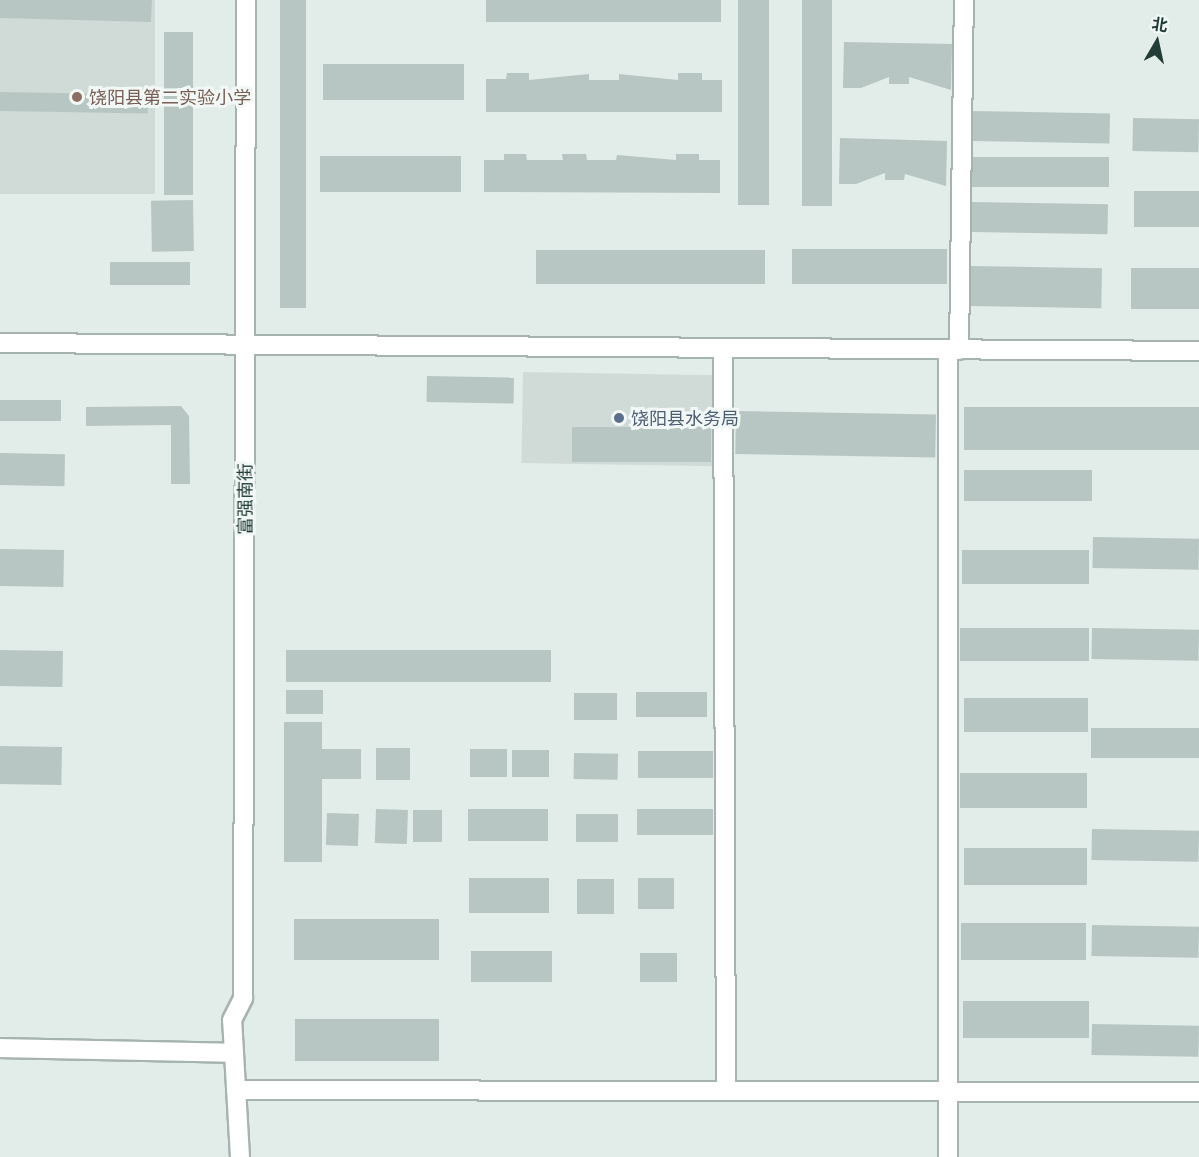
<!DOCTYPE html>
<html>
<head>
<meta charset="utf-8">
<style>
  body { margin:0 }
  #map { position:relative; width:1199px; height:1157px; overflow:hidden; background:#e2ece8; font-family:Manrope,"Noto Sans SC",sans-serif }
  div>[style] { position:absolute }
  .built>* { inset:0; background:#d0dbd7; transform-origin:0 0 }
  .building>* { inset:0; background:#b7c6c2; transform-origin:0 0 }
  .roads { filter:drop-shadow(2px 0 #a5b4b0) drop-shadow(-2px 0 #a5b4b0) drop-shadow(0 2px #a5b4b0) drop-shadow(0 -2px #a5b4b0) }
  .minor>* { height:18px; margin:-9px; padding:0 9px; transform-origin:9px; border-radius:9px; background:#fff }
  .tertiary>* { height:18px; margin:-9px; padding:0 9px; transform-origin:9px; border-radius:9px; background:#fff }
  .dots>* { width:16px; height:16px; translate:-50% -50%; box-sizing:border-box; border:3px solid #f2f8f6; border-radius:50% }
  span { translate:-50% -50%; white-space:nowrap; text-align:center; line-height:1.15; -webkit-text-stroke:6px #f2f8f6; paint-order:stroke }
  .education-label { font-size:18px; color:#785e54 }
  .left { translate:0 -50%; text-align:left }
  .service-label { font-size:18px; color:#4e5e75 }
  .street-label { font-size:18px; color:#223c38 }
  .north { position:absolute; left:1127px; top:12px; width:60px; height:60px; -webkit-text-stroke:4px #f2f8f6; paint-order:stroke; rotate:9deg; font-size:16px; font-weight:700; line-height:24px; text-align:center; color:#223c38 }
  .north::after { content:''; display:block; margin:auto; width:21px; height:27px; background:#223c38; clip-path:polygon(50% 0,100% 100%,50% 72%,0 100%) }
</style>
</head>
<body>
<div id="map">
  <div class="built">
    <i style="left:0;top:0;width:155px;height:194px"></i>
    <i style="left:523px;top:372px;width:192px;height:91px;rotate:1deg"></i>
  </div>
  <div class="building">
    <i style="clip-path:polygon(0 0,152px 0,151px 22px,0 18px)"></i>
    <i style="left:280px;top:0;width:26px;height:308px"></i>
    <i style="left:486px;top:0;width:235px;height:22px"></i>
    <i style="left:738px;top:0;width:31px;height:205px"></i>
    <i style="left:802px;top:0;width:30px;height:206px"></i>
    <i style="left:164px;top:32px;width:29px;height:163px"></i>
    <i style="clip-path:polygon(844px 42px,952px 44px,951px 90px,909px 77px,909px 84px,889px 84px,889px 77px,861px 88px,843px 88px)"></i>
    <i style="left:323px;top:64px;width:141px;height:36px"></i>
    <i style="clip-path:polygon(507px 73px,529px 73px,529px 80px,589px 74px,589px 80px,619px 80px,619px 74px,678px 80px,678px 73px,702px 73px,702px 80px,722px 80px,722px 112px,486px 112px,486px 79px,506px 79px)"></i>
    <i style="left:0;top:92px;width:148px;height:19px;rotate:1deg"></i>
    <i style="left:970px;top:111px;width:140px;height:30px;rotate:1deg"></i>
    <i style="left:1133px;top:118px;width:66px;height:33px;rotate:1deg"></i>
    <i style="clip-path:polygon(840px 138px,947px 141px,946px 186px,905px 174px,904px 180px,885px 180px,885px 173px,856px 184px,839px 184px)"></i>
    <i style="clip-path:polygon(504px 154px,526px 154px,527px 160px,563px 160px,562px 154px,586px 154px,587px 160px,616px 160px,617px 155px,676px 160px,676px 154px,699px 154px,699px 160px,720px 160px,720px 193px,484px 192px,484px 160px,504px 160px)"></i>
    <i style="left:320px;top:156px;width:141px;height:36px"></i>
    <i style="left:971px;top:157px;width:138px;height:30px"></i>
    <i style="left:1134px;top:191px;width:65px;height:36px"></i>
    <i style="left:193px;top:200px;width:51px;height:42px;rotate:89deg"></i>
    <i style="left:972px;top:202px;width:136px;height:30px;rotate:1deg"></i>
    <i style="left:792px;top:249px;width:155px;height:35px"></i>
    <i style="left:536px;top:250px;width:229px;height:34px"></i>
    <i style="left:190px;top:262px;width:23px;height:80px;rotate:90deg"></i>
    <i style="left:969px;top:266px;width:133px;height:40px;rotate:1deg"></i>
    <i style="left:1131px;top:268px;width:68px;height:41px"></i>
    <i style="left:427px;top:376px;width:87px;height:26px;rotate:1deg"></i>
    <i style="left:0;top:400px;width:61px;height:21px"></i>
    <i style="clip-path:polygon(181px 406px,189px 416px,190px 484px,171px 484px,171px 425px,86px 426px,86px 407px)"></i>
    <i style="left:964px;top:407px;width:235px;height:43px"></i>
    <i style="left:736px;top:411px;width:200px;height:43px;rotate:1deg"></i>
    <i style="left:572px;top:427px;width:139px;height:35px"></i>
    <i style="left:0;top:453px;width:65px;height:32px;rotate:1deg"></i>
    <i style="left:964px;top:470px;width:128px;height:31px"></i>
    <i style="left:1093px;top:537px;width:106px;height:31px;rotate:1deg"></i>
    <i style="left:0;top:549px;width:64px;height:37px;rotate:1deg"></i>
    <i style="left:962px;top:550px;width:127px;height:34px"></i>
    <i style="left:960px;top:628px;width:129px;height:33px"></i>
    <i style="left:1092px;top:628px;width:107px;height:31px;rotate:1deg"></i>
    <i style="left:0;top:650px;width:63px;height:36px;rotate:1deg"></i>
    <i style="left:286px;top:650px;width:265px;height:32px"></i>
    <i style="left:286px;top:690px;width:37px;height:24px"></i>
    <i style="left:636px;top:692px;width:71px;height:25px"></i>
    <i style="left:574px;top:693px;width:43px;height:27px"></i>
    <i style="left:964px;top:698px;width:124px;height:34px"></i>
    <i style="clip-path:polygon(284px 722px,322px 722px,322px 749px,361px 749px,361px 779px,322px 779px,322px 862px,284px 862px)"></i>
    <i style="left:1091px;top:728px;width:108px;height:30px"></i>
    <i style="left:0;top:746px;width:62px;height:38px;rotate:1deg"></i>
    <i style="left:376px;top:748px;width:34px;height:32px"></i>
    <i style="left:470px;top:749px;width:37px;height:28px"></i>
    <i style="left:512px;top:750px;width:37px;height:27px"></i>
    <i style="left:638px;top:751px;width:75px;height:27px"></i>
    <i style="left:574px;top:753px;width:44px;height:26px;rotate:1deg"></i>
    <i style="left:960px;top:773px;width:127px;height:35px"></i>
    <i style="left:376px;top:809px;width:32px;height:34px;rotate:2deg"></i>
    <i style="left:468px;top:809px;width:80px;height:32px"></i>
    <i style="left:637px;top:809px;width:76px;height:26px"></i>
    <i style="left:413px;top:810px;width:29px;height:32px"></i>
    <i style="left:327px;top:813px;width:32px;height:32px;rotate:2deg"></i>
    <i style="left:576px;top:814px;width:42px;height:28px"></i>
    <i style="left:1092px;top:829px;width:107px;height:31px;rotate:1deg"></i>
    <i style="left:964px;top:848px;width:123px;height:37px"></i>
    <i style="left:469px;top:878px;width:80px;height:35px"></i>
    <i style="left:638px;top:878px;width:36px;height:31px"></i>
    <i style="left:577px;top:879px;width:37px;height:35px"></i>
    <i style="left:294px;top:919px;width:145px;height:41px"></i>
    <i style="left:961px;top:923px;width:125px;height:37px"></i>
    <i style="left:1092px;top:925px;width:107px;height:31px;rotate:1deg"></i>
    <i style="left:471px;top:951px;width:81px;height:31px"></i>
    <i style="left:640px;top:953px;width:37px;height:29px"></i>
    <i style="left:963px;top:1001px;width:126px;height:37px"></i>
    <i style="left:295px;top:1019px;width:144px;height:42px"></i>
    <i style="left:1092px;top:1024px;width:107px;height:31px;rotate:1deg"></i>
  </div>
  <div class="roads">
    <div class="minor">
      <i style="left:723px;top:349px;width:742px;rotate:89.77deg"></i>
      <i style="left:959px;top:350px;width:350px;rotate:-89.2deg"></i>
      <i style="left:0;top:1048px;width:234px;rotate:1.2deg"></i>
      <i style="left:236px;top:1090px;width:963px;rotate:0.12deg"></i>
      <i style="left:240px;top:1157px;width:137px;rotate:-93.3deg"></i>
      <i style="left:232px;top:1020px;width:25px;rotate:-63deg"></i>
      <i style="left:948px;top:1157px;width:807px;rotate:-90deg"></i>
    </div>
    <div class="tertiary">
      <i style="left:0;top:343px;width:1199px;rotate:0.38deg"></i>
      <i style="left:243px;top:998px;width:998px;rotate:-89.83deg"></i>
    </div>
  </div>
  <div class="dots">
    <i style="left:77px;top:97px;background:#8d6e63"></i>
    <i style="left:619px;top:418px;background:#5c6f8a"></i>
  </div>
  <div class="education-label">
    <span class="left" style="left:89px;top:97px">饶阳县第二实验小学</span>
  </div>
  <div class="service-label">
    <span class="left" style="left:631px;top:418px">饶阳县水务局</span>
  </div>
  <div class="street-label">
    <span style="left:245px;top:499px;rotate:-90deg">富强南街</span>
  </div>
  <div class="north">北</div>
</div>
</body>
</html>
